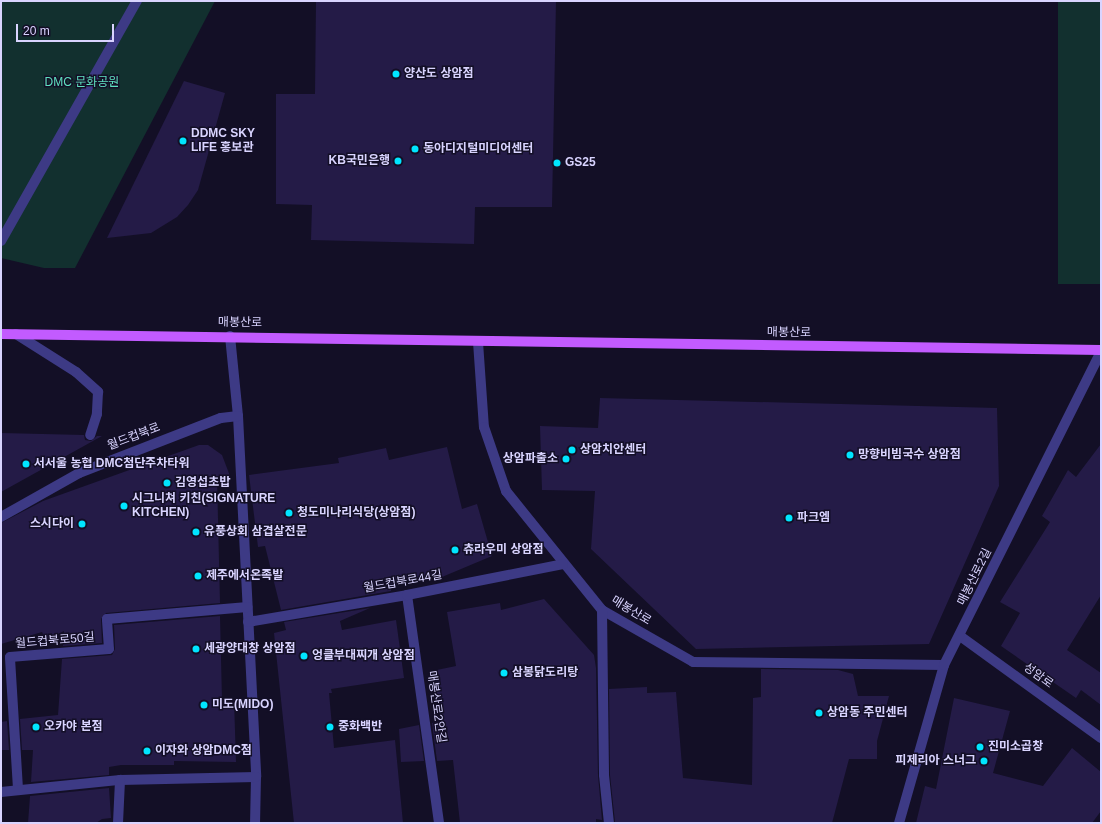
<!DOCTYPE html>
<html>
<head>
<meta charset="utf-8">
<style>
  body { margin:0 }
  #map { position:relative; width:1102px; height:824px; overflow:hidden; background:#130f26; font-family:Helvetica,"Noto Sans KR",sans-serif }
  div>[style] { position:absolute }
  .green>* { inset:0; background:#12302f; transform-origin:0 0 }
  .building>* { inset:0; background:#241b47 }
  .minor>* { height:10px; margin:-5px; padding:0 5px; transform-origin:5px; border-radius:5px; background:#3d3a85 }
  .major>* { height:10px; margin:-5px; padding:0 5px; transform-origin:5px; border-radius:5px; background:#c25bff }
  .dots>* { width:11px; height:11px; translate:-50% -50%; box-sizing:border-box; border:2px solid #130f26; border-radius:50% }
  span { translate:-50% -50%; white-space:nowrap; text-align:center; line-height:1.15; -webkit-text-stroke:3px #130f26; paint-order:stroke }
  .poi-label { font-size:12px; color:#d9d4ff; font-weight:700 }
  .left { translate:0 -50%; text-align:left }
  .right { translate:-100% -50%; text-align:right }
  .park-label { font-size:12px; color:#5fe0c0 }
  .street-label { font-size:12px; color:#d9d4ff }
  .frame { position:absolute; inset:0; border:2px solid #d9d4ff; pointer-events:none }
  .scale { position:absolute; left:16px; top:24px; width:98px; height:18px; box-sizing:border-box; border:2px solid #d9d4ff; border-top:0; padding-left:5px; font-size:12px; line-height:14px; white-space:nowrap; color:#d9d4ff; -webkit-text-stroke:3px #130f26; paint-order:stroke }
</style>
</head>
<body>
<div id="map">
  <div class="green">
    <i style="clip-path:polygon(1px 1px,215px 1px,75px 268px,44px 268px,1px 258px)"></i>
    <i style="left:1058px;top:1px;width:43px;height:283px"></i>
  </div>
  <div class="building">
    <i style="clip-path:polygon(316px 1px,556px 1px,552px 207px,475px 207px,474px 244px,311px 240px,312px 205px,276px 204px,276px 94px,315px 94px)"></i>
    <i style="clip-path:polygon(184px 81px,225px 93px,198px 190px,188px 205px,177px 217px,151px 233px,107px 238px)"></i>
    <i style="clip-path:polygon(600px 398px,997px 408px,999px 486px,929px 644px,696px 649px,591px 549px,595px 491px,542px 490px,540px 426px,598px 428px)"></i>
    <i style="clip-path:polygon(1px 433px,84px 435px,85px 440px,91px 441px,97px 436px,102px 436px,1px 492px)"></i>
    <i style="clip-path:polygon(1101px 444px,1101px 595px,1067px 650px,1101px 673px,1101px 705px,1081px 690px,1076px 698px,1001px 646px,1020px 613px,1000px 602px,1050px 522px,1042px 516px,1068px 470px,1076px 477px)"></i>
    <i style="clip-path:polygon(199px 445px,208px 445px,222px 455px,230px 476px,217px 477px,220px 603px,106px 613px,101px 619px,102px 643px,63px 646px,64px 631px,46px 640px,42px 632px,1px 644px,1px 523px,43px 501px)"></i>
    <i style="clip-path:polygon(447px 447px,462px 509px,477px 504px,492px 556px,442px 577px,441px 572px,391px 587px,391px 591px,281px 610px,265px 546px,258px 547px,249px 475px,339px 463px,338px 458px,386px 448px,389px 460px)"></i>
    <i style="clip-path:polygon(544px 599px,594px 655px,596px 668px,598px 775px,602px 820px,596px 819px,596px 823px,460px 823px,453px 760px,437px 761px,432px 723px,441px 721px,432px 671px,456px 666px,447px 612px,500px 603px,501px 610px)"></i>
    <i style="clip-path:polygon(370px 608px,340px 621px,342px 630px,396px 620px,404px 678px,331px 689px,332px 693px,329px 693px,334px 748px,395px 740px,403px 823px,294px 823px,274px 633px,286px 630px,284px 622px)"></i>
    <i style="clip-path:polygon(220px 616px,222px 700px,234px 700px,236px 762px,174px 761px,174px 765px,121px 765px,109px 767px,109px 775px,31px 782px,33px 750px,22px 750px,20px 719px,58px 715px,62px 659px,112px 655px,115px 649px,114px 625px)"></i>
    <i style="clip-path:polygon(761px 669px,838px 670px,853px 674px,858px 696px,889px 696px,877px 741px,877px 759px,849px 759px,832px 823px,615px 822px,610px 775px,609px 689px,647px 687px,647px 693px,676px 692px,683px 778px,752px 785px,753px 698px,761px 697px)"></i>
    <i style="clip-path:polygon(954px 698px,1010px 711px,993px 773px,1043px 786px,1072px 748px,1101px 772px,1101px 811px,1092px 823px,916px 823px,925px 786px,936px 789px)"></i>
    <i style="clip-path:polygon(7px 721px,9px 750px,1px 750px,1px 722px)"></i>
    <i style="clip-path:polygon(419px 725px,424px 761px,401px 762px,399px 729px)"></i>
    <i style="clip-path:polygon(109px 788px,111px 818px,102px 819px,96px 823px,28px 823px,30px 796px)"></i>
  </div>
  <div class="minor">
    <i style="left:1px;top:241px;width:276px;rotate:-60.5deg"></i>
    <i style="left:16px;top:334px;width:71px;rotate:32.3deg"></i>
    <i style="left:76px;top:372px;width:30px;rotate:42deg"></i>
    <i style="left:98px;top:392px;width:22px;rotate:93deg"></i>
    <i style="left:97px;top:414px;width:22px;rotate:108deg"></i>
    <i style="left:230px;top:336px;width:80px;rotate:84.3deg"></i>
    <i style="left:238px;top:416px;width:361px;rotate:87.1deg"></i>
    <i style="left:256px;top:777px;width:46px;rotate:91.2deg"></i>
    <i style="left:478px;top:342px;width:85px;rotate:86deg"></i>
    <i style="left:484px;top:427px;width:68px;rotate:71deg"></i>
    <i style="left:506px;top:491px;width:153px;rotate:51.1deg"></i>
    <i style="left:602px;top:610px;width:105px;rotate:29.7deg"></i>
    <i style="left:693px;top:662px;width:251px;rotate:0.7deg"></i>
    <i style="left:1px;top:517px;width:90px;rotate:-29.4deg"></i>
    <i style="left:79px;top:473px;width:152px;rotate:-21.2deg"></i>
    <i style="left:221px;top:418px;width:17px;rotate:-7deg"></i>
    <i style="left:407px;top:595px;width:230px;rotate:82deg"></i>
    <i style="left:602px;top:610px;width:165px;rotate:89.3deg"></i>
    <i style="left:604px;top:775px;width:48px;rotate:84.1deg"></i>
    <i style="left:248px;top:622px;width:161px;rotate:-9.6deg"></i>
    <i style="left:407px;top:595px;width:159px;rotate:-11.2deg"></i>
    <i style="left:960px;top:636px;width:174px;rotate:35.9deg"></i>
    <i style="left:18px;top:789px;width:132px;rotate:-93.5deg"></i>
    <i style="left:10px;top:657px;width:99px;rotate:-4.6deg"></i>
    <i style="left:109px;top:649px;width:30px;rotate:-94deg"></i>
    <i style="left:107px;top:619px;width:141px;rotate:-4.9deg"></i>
    <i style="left:1px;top:792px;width:120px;rotate:-5.8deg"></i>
    <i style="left:120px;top:780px;width:136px;rotate:-1.3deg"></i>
    <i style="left:118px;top:823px;width:43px;rotate:-87.3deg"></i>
    <i style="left:899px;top:823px;width:164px;rotate:-74.1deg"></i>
    <i style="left:944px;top:665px;width:350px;rotate:-63.4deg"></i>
  </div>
  <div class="major">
    <i style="left:1px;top:334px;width:1100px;rotate:0.83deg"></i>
  </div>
  <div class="dots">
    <i style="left:396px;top:74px;background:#00e5ff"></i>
    <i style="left:183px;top:141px;background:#00e5ff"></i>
    <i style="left:415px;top:149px;background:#00e5ff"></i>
    <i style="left:398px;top:161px;background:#00e5ff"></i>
    <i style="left:557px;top:163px;background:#00e5ff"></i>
    <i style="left:572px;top:450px;background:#00e5ff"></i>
    <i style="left:850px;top:455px;background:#00e5ff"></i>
    <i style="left:566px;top:459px;background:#00e5ff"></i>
    <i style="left:26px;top:464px;background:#00e5ff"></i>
    <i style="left:167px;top:483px;background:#00e5ff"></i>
    <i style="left:124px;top:506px;background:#00e5ff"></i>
    <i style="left:289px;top:513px;background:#00e5ff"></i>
    <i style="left:789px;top:518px;background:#00e5ff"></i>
    <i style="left:82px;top:524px;background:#00e5ff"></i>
    <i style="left:196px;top:532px;background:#00e5ff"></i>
    <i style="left:455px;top:550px;background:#00e5ff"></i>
    <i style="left:198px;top:576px;background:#00e5ff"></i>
    <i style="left:196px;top:649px;background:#00e5ff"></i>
    <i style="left:304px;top:656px;background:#00e5ff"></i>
    <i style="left:504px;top:673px;background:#00e5ff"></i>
    <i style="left:204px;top:705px;background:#00e5ff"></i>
    <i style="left:819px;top:713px;background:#00e5ff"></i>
    <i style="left:36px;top:727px;background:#00e5ff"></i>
    <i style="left:330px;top:727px;background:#00e5ff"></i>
    <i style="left:980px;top:747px;background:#00e5ff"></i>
    <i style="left:147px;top:751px;background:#00e5ff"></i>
    <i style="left:984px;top:761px;background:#00e5ff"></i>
  </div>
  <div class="poi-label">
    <span class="left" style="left:404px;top:74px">양산도 상암점</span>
    <span class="left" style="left:191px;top:141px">DDMC SKY<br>LIFE 홍보관</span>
    <span class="left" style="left:423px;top:149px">동아디지털미디어센터</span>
    <span class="right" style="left:390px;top:161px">KB국민은행</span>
    <span class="left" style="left:565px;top:163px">GS25</span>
    <span class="left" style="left:580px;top:450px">상암치안센터</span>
    <span class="left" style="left:858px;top:455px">망향비빔국수 상암점</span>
    <span class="right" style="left:558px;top:459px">상암파출소</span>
    <span class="left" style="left:34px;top:464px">서서울 농협 DMC첨단주차타워</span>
    <span class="left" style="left:175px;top:483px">김영섭초밥</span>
    <span class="left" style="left:132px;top:506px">시그니쳐 키친(SIGNATURE<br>KITCHEN)</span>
    <span class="left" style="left:297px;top:513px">청도미나리식당(상암점)</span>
    <span class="left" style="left:797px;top:518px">파크엠</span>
    <span class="right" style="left:74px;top:524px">스시다이</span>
    <span class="left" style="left:204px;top:532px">유풍상회 삼겹살전문</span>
    <span class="left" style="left:463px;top:550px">츄라우미 상암점</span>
    <span class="left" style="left:206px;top:576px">제주에서온족발</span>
    <span class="left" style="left:204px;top:649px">세광양대창 상암점</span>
    <span class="left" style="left:312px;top:656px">엉클부대찌개 상암점</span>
    <span class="left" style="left:512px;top:673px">삼봉닭도리탕</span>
    <span class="left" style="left:212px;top:705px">미도(MIDO)</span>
    <span class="left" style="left:827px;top:713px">상암동 주민센터</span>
    <span class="left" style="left:44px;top:727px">오카야 본점</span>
    <span class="left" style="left:338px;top:727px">중화백반</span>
    <span class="left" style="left:988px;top:747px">진미소곱창</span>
    <span class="left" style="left:155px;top:751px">이자와 상암DMC점</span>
    <span class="right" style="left:976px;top:761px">피제리아 스너그</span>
  </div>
  <div class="park-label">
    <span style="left:82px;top:83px">DMC 문화공원</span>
  </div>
  <div class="street-label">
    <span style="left:240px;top:323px;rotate:1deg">매봉산로</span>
    <span style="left:789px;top:333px;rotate:1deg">매봉산로</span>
    <span style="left:134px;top:437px;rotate:-21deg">월드컵북로</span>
    <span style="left:975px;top:577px;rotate:-64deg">매봉산로2길</span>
    <span style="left:403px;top:582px;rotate:-10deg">월드컵북로44길</span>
    <span style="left:631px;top:611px;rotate:31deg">매봉산로</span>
    <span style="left:55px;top:641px;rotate:-5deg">월드컵북로50길</span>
    <span style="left:1038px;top:676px;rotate:36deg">성암로</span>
    <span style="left:436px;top:707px;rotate:82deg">매봉산로2안길</span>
  </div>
  <div class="frame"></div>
  <div class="scale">20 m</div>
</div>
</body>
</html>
